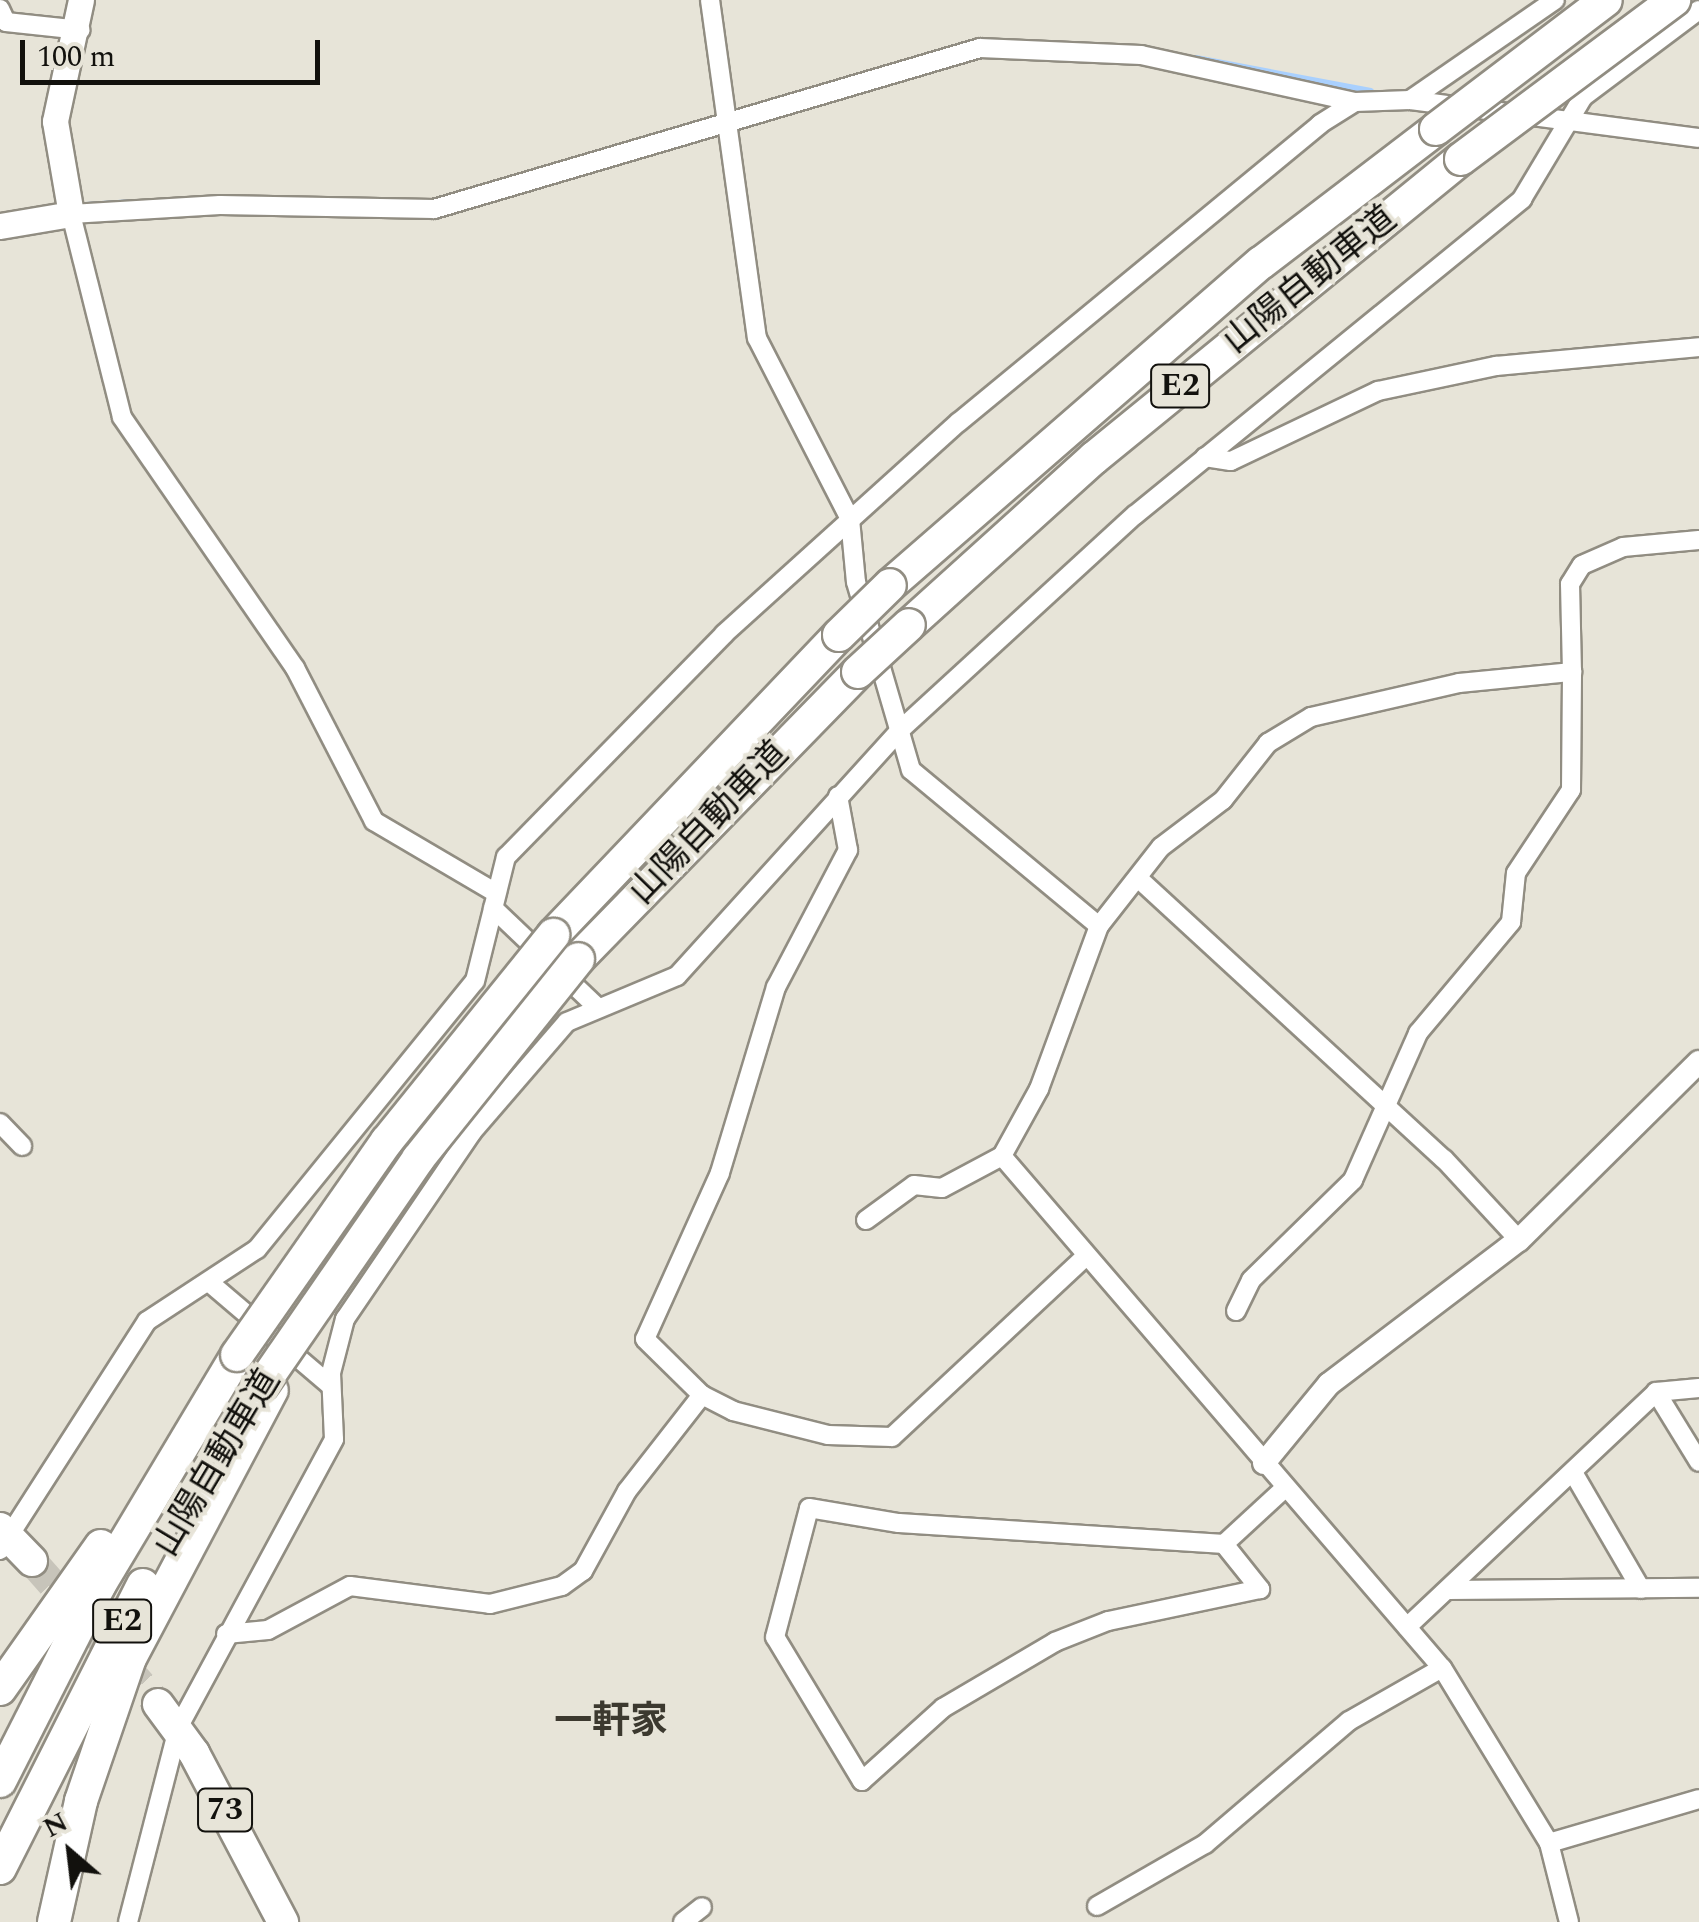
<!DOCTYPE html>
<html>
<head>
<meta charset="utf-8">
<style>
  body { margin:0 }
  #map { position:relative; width:1699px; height:1922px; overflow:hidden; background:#e7e4d8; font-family:Spectral,"Noto Sans JP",serif }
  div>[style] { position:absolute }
  .stream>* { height:6px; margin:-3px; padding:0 3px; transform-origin:3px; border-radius:3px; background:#a9d0fe }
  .primary-tunnel>* { height:30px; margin-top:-15px; transform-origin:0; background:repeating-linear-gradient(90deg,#c7c4ba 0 30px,transparent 0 45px) }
  .roads { filter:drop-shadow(2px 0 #918d82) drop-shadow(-2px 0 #918d82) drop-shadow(0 2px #918d82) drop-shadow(0 -2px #918d82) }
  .minor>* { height:18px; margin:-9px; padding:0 9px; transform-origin:9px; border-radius:9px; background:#fff }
  .tertiary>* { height:22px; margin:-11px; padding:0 11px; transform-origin:11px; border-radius:11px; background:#fff }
  .secondary>* { height:25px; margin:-12.5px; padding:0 12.5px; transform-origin:12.5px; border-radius:12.5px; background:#fff }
  .primary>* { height:30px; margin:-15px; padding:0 15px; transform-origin:15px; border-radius:15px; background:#fff }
  .motorway>* { height:32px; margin:-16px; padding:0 16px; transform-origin:16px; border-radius:16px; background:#fff }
  .bridges { filter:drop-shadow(2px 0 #918d82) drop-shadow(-2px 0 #918d82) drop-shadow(0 2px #918d82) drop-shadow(0 -2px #918d82) }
  .motorway-bridge>* { height:32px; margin:-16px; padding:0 16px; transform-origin:16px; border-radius:16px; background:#fff }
  span { translate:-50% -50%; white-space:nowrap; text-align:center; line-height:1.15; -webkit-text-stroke:8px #e7e4d8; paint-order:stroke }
  .shield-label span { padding:2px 8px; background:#e7e4d8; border:2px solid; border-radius:8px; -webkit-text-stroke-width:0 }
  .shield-label { font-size:32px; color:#12110d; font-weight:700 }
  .street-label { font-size:35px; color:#12110d }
  .neighbourhood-label { font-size:38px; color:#3c392f; font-weight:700 }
  .north { position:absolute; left:20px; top:1802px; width:100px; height:100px; -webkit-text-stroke:8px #e7e4d8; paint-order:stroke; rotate:332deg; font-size:28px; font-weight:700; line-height:40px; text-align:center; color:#12110d }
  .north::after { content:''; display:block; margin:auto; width:35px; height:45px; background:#12110d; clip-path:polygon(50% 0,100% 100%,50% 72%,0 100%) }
  .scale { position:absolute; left:20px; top:40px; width:300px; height:45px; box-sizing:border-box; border:5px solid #12110d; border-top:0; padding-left:12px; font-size:30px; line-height:35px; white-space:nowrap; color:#12110d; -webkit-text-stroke:8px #e7e4d8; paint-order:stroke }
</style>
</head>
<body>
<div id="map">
  <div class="stream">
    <i style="left:1196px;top:58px;width:178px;rotate:10.7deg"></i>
    <i style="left:86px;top:205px;width:47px;rotate:-3.7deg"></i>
  </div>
  <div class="primary-tunnel">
    <i style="left:32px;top:1561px;width:191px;rotate:48.6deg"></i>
  </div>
  <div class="roads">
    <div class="minor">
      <i style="left:710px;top:0;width:341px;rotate:82.1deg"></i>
      <i style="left:757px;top:338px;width:203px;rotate:62.8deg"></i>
      <i style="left:850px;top:519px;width:63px;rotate:84.6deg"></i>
      <i style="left:856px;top:582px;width:196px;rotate:73.7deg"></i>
      <i style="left:911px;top:770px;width:244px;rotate:39.7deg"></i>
      <i style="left:0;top:9px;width:14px;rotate:65deg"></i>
      <i style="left:6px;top:22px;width:75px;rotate:6.1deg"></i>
      <i style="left:1410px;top:100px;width:291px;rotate:7.5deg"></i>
      <i style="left:1205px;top:457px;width:26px;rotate:9deg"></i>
      <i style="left:1231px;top:461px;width:163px;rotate:-25.5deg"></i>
      <i style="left:1378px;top:391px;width:121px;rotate:-12deg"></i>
      <i style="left:1496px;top:366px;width:204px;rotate:-5.3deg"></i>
      <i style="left:838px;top:796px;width:55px;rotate:79.5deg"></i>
      <i style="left:848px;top:850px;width:155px;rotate:117.7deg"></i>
      <i style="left:776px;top:987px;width:194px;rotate:106.8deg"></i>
      <i style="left:720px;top:1173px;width:182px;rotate:114.3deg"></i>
      <i style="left:645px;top:1339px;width:80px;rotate:44.5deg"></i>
      <i style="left:702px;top:1395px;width:35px;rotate:27deg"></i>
      <i style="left:733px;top:1411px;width:98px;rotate:14.2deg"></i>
      <i style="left:828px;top:1435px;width:64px;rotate:1.8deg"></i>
      <i style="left:892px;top:1437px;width:262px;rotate:-43deg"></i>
      <i style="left:1139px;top:879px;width:414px;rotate:42.6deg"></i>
      <i style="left:1444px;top:1159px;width:110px;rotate:47.2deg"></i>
      <i style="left:491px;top:890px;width:136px;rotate:-149.5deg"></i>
      <i style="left:374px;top:821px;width:172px;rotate:-117.3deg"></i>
      <i style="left:295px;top:668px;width:305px;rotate:-124.6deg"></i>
      <i style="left:122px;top:417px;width:209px;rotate:-104.1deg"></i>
      <i style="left:71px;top:214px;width:149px;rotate:-3.5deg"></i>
      <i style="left:220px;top:205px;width:214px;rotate:1.1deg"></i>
      <i style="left:434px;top:209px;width:569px;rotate:-16.43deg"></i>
      <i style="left:980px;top:48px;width:161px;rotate:2.5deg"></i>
      <i style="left:1141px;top:55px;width:219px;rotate:12.4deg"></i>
      <i style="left:493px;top:908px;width:142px;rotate:43.6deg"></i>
      <i style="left:0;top:1123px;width:32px;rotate:46deg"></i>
      <i style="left:866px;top:1220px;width:59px;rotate:-36.1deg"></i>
      <i style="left:914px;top:1185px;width:28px;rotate:6deg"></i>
      <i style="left:942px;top:1188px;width:68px;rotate:-28.1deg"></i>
      <i style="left:210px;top:1283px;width:157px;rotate:40.4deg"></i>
      <i style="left:1236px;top:1311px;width:34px;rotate:-64deg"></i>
      <i style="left:1251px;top:1280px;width:143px;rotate:-44.4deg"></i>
      <i style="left:1353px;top:1180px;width:161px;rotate:-66.1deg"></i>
      <i style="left:1418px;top:1033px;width:145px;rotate:-50deg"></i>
      <i style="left:1511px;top:922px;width:49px;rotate:-84.2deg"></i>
      <i style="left:1516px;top:873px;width:100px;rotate:-56.5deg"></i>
      <i style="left:1571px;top:790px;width:118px;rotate:-89.5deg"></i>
      <i style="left:1656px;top:1392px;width:82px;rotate:58.4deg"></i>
      <i style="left:1574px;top:1474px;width:133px;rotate:59.8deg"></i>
      <i style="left:809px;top:1508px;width:91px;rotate:9.5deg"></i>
      <i style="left:899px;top:1523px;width:326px;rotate:3.7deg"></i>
      <i style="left:1224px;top:1544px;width:58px;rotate:51.3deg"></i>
      <i style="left:1260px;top:1589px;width:155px;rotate:168.1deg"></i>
      <i style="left:1108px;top:1621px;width:57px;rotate:158.4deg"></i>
      <i style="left:1055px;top:1642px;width:130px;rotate:149.5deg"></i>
      <i style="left:943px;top:1708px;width:109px;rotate:138deg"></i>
      <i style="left:862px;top:1781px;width:168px;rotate:-121.1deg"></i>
      <i style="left:775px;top:1637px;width:133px;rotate:-75.2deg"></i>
      <i style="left:1224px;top:1544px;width:83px;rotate:-42.6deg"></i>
      <i style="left:0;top:1550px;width:272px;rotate:-57.3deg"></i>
      <i style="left:147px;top:1321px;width:131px;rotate:-33.2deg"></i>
      <i style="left:257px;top:1249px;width:345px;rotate:-50.9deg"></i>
      <i style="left:475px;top:981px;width:128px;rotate:-76deg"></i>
      <i style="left:506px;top:857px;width:312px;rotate:-45.6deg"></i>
      <i style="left:724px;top:634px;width:316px;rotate:-42.1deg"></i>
      <i style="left:959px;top:422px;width:468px;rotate:-39.5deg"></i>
      <i style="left:1320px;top:124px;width:41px;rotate:-32.2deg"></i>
      <i style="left:1355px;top:102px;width:55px;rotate:-2.1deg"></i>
      <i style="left:1410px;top:100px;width:176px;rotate:-34.6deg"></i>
      <i style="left:1448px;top:1590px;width:251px;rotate:-0.5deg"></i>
      <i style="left:1407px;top:1627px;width:342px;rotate:-43.3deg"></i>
      <i style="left:1656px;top:1392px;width:43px;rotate:-5.3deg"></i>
      <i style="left:226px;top:1634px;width:42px;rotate:-5.4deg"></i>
      <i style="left:268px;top:1630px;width:93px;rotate:-28.2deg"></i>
      <i style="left:350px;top:1586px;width:141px;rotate:7.3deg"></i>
      <i style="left:490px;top:1604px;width:74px;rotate:-14deg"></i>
      <i style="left:562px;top:1586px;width:26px;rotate:-36deg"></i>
      <i style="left:583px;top:1571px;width:91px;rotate:-61.2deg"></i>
      <i style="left:627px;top:1491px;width:122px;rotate:-52deg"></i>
      <i style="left:1549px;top:1843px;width:156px;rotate:-16.3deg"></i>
      <i style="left:1097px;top:1906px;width:125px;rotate:-29.9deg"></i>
      <i style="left:1205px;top:1844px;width:189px;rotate:-40.5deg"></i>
      <i style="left:1349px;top:1721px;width:107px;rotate:-29.7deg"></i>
      <i style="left:128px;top:1922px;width:200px;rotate:-75.5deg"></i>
      <i style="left:178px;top:1728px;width:328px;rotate:-61.6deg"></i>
      <i style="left:334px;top:1439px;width:66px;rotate:-92.6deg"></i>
      <i style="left:331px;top:1373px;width:56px;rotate:-75.5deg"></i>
      <i style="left:345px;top:1319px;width:226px;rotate:-55.8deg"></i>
      <i style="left:472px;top:1132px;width:145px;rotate:-49.2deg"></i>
      <i style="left:567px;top:1022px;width:119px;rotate:-22.7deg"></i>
      <i style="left:677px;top:976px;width:331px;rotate:-47.8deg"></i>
      <i style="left:899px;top:731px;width:320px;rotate:-42.5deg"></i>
      <i style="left:1135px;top:515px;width:500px;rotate:-39.2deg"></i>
      <i style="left:1522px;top:199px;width:119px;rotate:-59.1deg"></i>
      <i style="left:1583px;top:97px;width:145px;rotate:-36.9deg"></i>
      <i style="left:683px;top:1922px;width:24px;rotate:-38deg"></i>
      <i style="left:1569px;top:1922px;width:81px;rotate:-104.2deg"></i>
      <i style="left:1549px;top:1843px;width:205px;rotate:-121.4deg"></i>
      <i style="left:1442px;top:1668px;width:675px;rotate:-130.67deg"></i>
      <i style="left:1002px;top:1156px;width:77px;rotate:-61.1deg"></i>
      <i style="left:1039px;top:1089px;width:174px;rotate:-69.8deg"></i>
      <i style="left:1099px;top:926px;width:100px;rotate:-51.9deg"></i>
      <i style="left:1161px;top:847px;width:78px;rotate:-37.2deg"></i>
      <i style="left:1223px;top:800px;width:73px;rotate:-51.7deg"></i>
      <i style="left:1268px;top:743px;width:50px;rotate:-31.2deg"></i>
      <i style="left:1311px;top:717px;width:152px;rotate:-12.9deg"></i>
      <i style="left:1459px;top:683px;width:114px;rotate:-5.6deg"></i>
      <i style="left:1572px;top:672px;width:88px;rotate:-91.3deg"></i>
      <i style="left:1570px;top:584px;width:22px;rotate:-58deg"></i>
      <i style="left:1582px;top:565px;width:45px;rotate:-23.7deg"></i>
      <i style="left:1623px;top:547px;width:76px;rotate:-5.3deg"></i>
    </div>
    <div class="tertiary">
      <i style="left:1264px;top:1463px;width:102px;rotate:-50.6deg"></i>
      <i style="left:1329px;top:1384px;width:238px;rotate:-37.2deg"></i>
      <i style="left:1519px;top:1240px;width:253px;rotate:-44.7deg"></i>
    </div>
    <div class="secondary">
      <i style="left:0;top:226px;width:72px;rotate:-9.6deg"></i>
      <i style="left:71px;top:214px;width:94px;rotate:-99.8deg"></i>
      <i style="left:55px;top:121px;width:124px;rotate:-77.9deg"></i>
    </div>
    <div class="primary">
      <i style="left:0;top:1528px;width:46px;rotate:45.9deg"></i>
      <i style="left:158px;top:1704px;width:61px;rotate:53.7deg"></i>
      <i style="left:194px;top:1753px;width:191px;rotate:62.2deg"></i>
    </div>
    <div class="motorway">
      <i style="left:890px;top:585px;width:491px;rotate:-41deg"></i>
      <i style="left:1261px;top:263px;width:220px;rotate:-37.4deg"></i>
      <i style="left:909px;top:625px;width:249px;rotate:-42.1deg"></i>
      <i style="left:1094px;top:458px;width:473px;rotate:-39.2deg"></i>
      <i style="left:553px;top:935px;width:414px;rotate:-46.4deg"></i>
      <i style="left:578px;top:959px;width:401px;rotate:-45.7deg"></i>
      <i style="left:0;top:1689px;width:175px;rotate:-54.8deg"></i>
      <i style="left:0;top:1781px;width:221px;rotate:-63.1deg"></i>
      <i style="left:100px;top:1584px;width:267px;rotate:-59.1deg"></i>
      <i style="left:0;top:1868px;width:317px;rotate:-63.2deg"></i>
      <i style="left:54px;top:1922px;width:124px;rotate:-77.4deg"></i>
      <i style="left:81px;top:1801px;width:151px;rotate:-71.1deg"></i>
      <i style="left:130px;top:1658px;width:303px;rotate:-62.1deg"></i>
    </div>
  </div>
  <div class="bridges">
    <div class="motorway-bridge">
      <i style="left:1436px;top:129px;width:213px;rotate:-37.2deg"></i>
      <i style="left:1461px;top:159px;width:266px;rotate:-36.7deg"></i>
      <i style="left:839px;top:635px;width:71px;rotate:-44.4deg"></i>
      <i style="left:858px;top:672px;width:69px;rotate:-42.7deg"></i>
      <i style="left:237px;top:1355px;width:261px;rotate:-55deg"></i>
      <i style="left:387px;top:1141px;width:265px;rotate:-51.1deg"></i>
      <i style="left:263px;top:1384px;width:273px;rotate:-55.4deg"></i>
      <i style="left:418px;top:1159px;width:256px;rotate:-51.3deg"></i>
    </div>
  </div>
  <div class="shield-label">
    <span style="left:1180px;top:386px">E2</span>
    <span style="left:122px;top:1621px">E2</span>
    <span style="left:225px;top:1810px">73</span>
  </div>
  <div class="street-label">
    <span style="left:1310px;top:280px;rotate:-39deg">山陽自動車道</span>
    <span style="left:709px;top:823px;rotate:-46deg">山陽自動車道</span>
    <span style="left:217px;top:1463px;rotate:-59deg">山陽自動車道</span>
  </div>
  <div class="neighbourhood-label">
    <span style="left:611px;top:1723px">一軒家</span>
  </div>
  <div class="north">N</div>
  <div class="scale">100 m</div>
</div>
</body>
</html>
